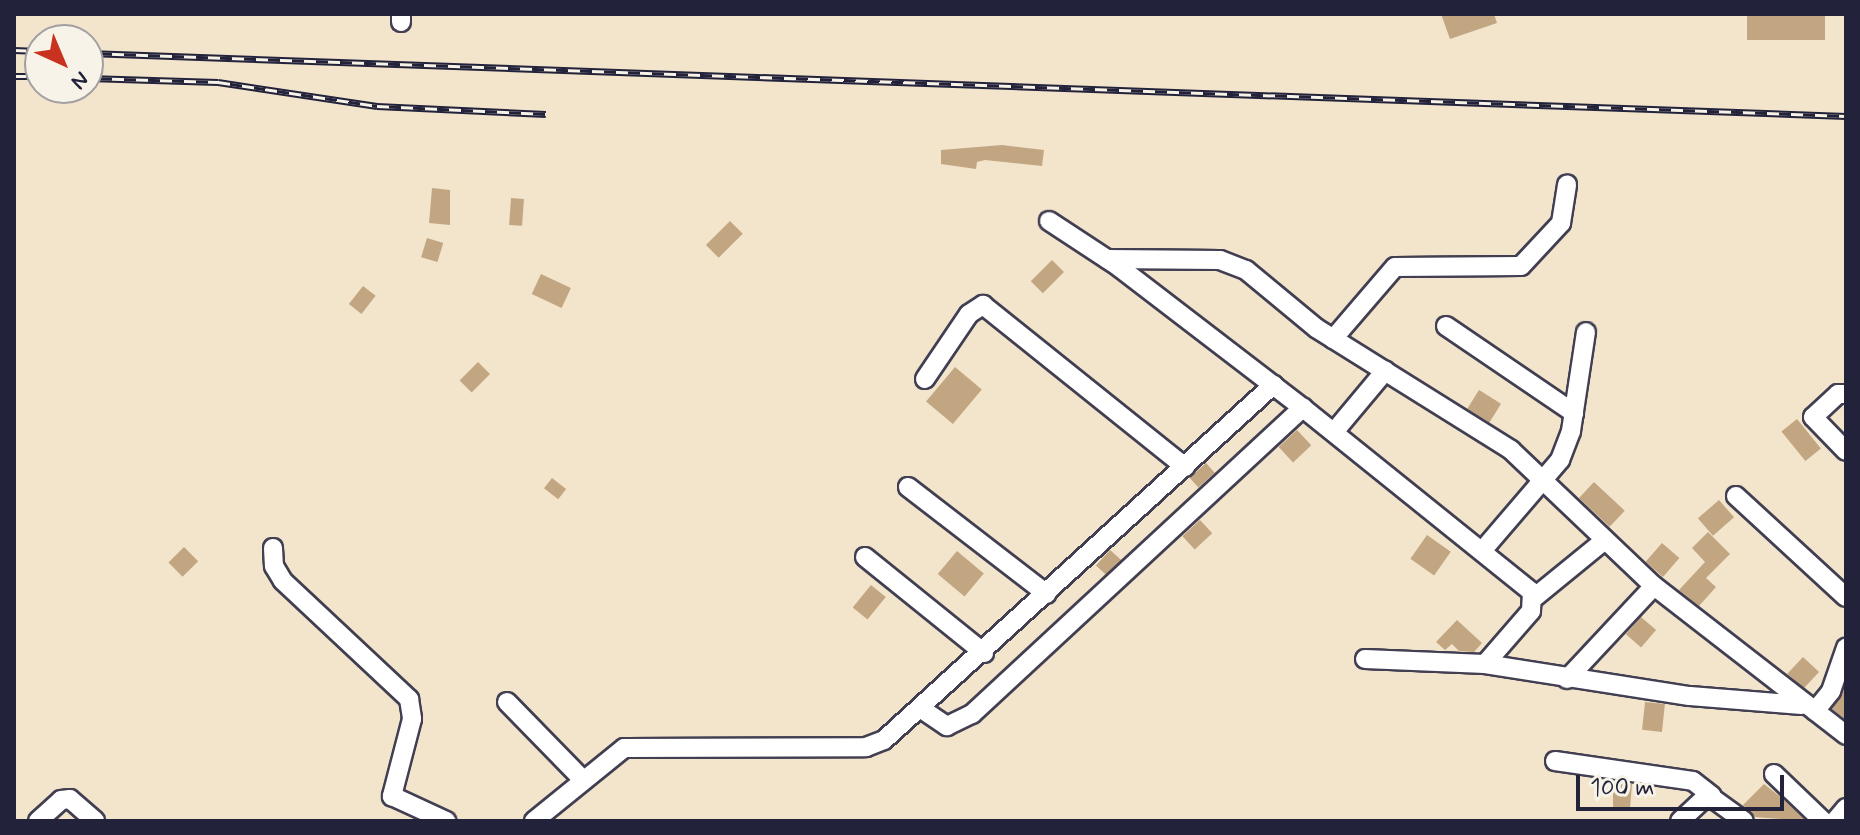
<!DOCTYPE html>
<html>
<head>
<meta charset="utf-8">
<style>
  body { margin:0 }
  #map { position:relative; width:1860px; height:835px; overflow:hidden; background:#f3e4cc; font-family:Mynerve,sans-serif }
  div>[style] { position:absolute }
  .building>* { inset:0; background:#c2a681; transform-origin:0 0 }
  .roads { filter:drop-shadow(2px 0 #413f51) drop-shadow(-2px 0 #413f51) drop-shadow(0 2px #413f51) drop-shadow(0 -2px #413f51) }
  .minor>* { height:18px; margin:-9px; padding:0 9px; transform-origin:9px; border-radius:9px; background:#fff }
  .rail>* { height:7px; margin-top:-3.5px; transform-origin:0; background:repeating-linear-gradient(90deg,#f7f3e8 0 12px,#22223b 0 24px); box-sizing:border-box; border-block:2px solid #22223b }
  span { translate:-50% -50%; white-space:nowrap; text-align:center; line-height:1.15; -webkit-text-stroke:7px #f7f3e8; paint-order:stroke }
  .frame { position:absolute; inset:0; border:16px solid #22223b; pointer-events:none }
  .north { position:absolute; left:24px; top:24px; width:80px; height:80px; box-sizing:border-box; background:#f7f3e8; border:2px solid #a29fa3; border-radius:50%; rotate:136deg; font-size:22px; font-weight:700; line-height:32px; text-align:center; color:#22223b }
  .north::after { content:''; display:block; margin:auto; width:28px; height:36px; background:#c8321e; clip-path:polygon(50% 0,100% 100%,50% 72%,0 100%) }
  .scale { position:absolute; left:1576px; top:775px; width:208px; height:36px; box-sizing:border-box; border:4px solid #22223b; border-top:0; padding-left:10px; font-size:24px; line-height:28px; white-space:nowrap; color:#22223b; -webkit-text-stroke:6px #f7f3e8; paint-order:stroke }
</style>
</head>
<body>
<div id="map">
  <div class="building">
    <i style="clip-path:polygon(1441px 14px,1494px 14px,1497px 23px,1450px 39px)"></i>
    <i style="left:1747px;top:14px;width:78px;height:26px"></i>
    <i style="clip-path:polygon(1002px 145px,1044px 150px,1042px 166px,985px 160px,977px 162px,976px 169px,941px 164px,941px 150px)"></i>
    <i style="clip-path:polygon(432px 188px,450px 190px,450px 225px,429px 223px)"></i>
    <i style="left:511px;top:198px;width:13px;height:27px;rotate:4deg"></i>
    <i style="left:730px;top:221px;width:18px;height:34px;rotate:45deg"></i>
    <i style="left:427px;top:238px;width:17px;height:20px;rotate:17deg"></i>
    <i style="left:1052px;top:260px;width:17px;height:30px;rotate:45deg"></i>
    <i style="left:541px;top:274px;width:33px;height:22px;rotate:25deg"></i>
    <i style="left:363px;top:286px;width:16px;height:23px;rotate:38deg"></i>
    <i style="left:478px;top:362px;width:17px;height:26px;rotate:45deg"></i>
    <i style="left:955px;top:367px;width:35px;height:45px;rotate:40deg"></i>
    <i style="left:1479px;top:390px;width:26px;height:22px;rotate:32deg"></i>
    <i style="left:1797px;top:419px;width:38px;height:20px;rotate:51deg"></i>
    <i style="left:1297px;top:430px;width:21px;height:25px;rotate:47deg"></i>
    <i style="left:1206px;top:463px;width:13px;height:22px;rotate:48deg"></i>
    <i style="left:552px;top:478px;width:18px;height:13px;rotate:38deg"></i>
    <i style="left:1594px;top:482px;width:42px;height:22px;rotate:43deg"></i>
    <i style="left:1719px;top:500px;width:23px;height:28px;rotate:49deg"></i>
    <i style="left:1200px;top:520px;width:18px;height:24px;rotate:47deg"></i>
    <i style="clip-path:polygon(1708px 532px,1730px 554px,1706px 578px,1716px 587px,1699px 606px,1679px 590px,1705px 562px,1692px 548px)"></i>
    <i style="left:1427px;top:535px;width:29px;height:29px;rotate:35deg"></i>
    <i style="left:1662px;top:543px;width:23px;height:25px;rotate:41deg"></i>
    <i style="left:184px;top:547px;width:20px;height:22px;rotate:45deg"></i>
    <i style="left:1110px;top:550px;width:15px;height:21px;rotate:42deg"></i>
    <i style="left:957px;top:551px;width:35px;height:30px;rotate:40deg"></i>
    <i style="left:871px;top:585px;width:19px;height:29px;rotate:39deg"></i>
    <i style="left:1641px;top:617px;width:20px;height:23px;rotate:41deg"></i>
    <i style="clip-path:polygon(1457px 620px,1482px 643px,1474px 652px,1459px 651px,1452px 644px,1445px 650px,1436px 642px)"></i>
    <i style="left:1803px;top:657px;width:22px;height:23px;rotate:43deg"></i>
    <i style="clip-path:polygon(1846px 684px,1846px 720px,1832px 709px)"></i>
    <i style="left:1645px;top:702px;width:20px;height:28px;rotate:6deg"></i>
    <i style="clip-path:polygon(1613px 782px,1632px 784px,1630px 808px,1613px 807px)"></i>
    <i style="clip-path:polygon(1764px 784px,1782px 798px,1806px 821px,1755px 817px,1743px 805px)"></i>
  </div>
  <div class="roads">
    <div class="minor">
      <i style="left:401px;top:14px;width:8px;rotate:90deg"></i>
      <i style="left:1049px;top:221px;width:84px;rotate:33.3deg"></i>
      <i style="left:1119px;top:267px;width:232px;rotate:37.5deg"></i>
      <i style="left:1303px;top:408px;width:294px;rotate:38.8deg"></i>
      <i style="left:1532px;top:592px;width:19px;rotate:93deg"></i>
      <i style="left:1531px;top:611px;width:70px;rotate:131deg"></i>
      <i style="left:1107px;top:259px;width:113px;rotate:0.5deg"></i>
      <i style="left:1220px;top:260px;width:28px;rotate:21deg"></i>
      <i style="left:1246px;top:270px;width:91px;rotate:39.6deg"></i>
      <i style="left:1316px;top:328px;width:230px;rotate:32deg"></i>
      <i style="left:1511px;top:450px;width:197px;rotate:43.6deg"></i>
      <i style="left:1654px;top:586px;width:243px;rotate:37.8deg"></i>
      <i style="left:1446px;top:326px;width:155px;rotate:34.2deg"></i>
      <i style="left:1333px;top:339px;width:95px;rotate:-49.3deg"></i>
      <i style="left:1395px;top:267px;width:126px;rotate:-0.5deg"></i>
      <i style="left:1521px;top:266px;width:59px;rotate:-47.1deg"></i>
      <i style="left:1561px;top:223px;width:39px;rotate:-81deg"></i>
      <i style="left:925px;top:379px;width:78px;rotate:-55.9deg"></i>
      <i style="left:969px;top:314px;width:17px;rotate:-33deg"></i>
      <i style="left:983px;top:305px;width:259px;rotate:38.7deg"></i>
      <i style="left:1846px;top:394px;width:8px;rotate:180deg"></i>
      <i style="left:1838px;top:394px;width:34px;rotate:137deg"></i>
      <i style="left:1813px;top:417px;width:47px;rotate:45.9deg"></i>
      <i style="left:1334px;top:432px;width:80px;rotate:-50.1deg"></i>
      <i style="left:908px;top:487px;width:175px;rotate:37.6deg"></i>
      <i style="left:1736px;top:496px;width:149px;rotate:42.6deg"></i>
      <i style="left:273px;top:548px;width:18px;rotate:87deg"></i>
      <i style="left:274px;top:566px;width:17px;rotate:59deg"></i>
      <i style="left:283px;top:581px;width:173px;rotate:43.1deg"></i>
      <i style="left:409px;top:699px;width:20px;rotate:81deg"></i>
      <i style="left:412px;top:719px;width:80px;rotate:104.6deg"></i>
      <i style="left:392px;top:796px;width:60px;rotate:24.8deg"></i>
      <i style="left:1482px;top:551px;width:120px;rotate:-49.4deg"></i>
      <i style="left:1560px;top:460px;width:31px;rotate:-69deg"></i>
      <i style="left:1571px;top:431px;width:100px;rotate:-81.4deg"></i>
      <i style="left:865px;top:557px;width:153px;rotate:38.9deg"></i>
      <i style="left:1535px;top:597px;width:90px;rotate:-39.2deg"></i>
      <i style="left:1365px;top:659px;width:120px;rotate:2.4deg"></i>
      <i style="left:1485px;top:664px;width:207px;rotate:8.9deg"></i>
      <i style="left:1690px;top:696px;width:112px;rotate:4.6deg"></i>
      <i style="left:1567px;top:679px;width:127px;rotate:-46.9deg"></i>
      <i style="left:507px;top:702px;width:109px;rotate:45.7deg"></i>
      <i style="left:923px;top:710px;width:29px;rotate:34deg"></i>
      <i style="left:947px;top:726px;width:28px;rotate:-26deg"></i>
      <i style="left:972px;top:714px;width:451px;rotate:-42.8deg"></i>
      <i style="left:1815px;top:711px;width:26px;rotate:-51deg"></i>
      <i style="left:1831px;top:691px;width:46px;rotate:-70.8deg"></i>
      <i style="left:1555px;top:761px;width:139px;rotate:8.2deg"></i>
      <i style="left:1693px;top:781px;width:24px;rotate:38deg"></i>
      <i style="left:1774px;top:774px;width:68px;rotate:43.8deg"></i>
      <i style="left:38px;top:821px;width:31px;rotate:-42deg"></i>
      <i style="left:61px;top:800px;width:9px;rotate:-6deg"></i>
      <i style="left:70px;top:799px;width:33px;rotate:41deg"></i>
      <i style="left:534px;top:821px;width:116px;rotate:-39deg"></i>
      <i style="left:624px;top:748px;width:242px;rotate:-0.2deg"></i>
      <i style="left:866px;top:747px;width:19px;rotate:-21deg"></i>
      <i style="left:884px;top:740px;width:527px;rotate:-42.38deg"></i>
      <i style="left:1680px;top:821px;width:38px;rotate:-43deg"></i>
      <i style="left:1708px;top:795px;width:44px;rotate:35.8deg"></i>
      <i style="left:1835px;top:821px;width:17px;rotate:-50deg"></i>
    </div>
  </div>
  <div class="rail">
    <i style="left:14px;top:50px;width:26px;rotate:2deg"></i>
    <i style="left:88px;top:53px;width:1759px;rotate:2.05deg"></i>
    <i style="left:25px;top:62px;width:15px;rotate:8deg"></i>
    <i style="left:14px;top:76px;width:26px"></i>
    <i style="left:88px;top:78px;width:130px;rotate:1.8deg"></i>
    <i style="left:218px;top:82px;width:161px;rotate:8.6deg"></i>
    <i style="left:377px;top:106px;width:169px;rotate:2.7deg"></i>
  </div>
  <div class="frame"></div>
  <div class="north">N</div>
  <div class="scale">100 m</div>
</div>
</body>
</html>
